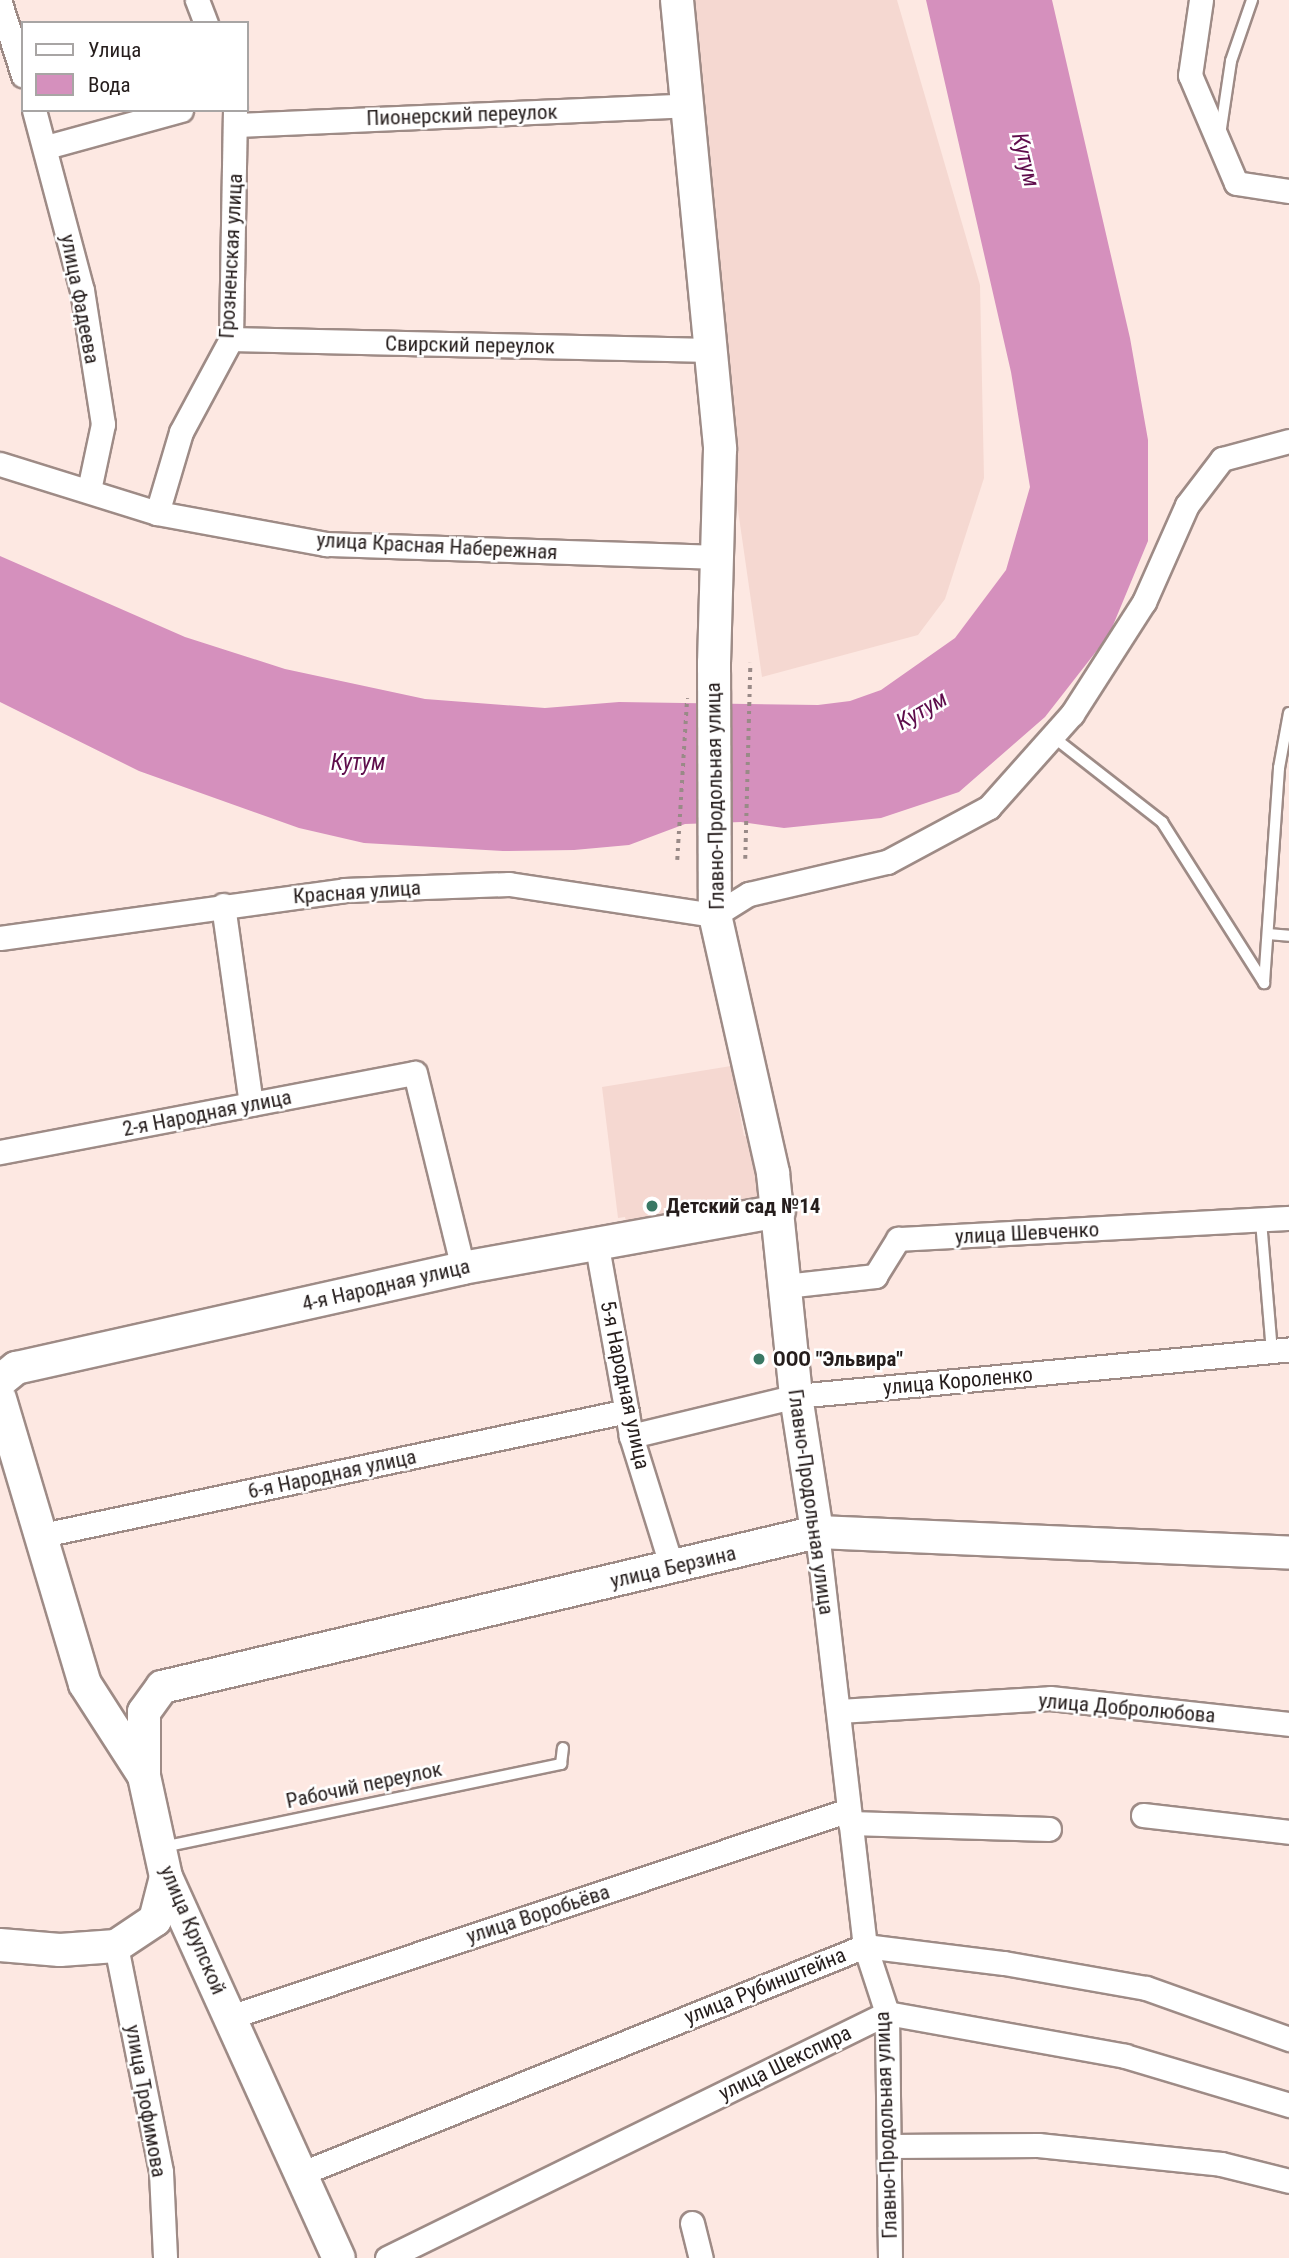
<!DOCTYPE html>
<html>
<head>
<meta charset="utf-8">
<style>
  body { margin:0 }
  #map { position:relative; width:1289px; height:2258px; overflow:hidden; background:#fde8e2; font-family:"Roboto Condensed",sans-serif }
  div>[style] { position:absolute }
  .built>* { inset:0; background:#f5d8d1 }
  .water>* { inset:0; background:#d590bd }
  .path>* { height:3.5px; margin-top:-1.75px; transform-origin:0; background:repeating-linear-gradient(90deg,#998a87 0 3.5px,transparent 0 8.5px) }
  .roads { filter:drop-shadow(2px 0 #9e8b86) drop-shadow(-2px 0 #9e8b86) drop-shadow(0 2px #9e8b86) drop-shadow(0 -2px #9e8b86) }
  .lane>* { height:10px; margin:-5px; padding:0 5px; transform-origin:5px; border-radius:5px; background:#fff }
  .street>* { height:23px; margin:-11.5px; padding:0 11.5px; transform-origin:11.5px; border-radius:11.5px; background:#fff }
  .secondary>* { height:32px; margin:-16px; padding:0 16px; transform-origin:16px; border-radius:16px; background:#fff }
  .dots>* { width:19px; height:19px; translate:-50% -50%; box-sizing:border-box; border:4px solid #fff; border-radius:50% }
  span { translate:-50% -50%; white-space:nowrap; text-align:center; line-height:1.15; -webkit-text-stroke:5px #fff; paint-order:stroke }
  .street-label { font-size:21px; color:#251d1c }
  .poi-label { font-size:21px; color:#251d1c; font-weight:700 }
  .left { translate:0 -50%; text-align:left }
  .water-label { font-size:23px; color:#5e0c4b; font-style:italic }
  .legend { position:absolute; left:21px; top:21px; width:228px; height:91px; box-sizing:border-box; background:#fff; border:2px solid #a8a5a4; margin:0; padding:9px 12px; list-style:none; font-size:21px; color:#251d1c }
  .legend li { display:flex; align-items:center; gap:14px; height:35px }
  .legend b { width:35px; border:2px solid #a8a5a4 }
</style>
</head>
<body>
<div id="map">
  <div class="built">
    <i style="clip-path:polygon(693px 0,897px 0,980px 285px,984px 478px,945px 599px,918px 635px,762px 677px,722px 399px)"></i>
    <i style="clip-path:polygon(731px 1066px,744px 1136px,758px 1135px,768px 1189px,757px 1205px,627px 1227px,625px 1217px,618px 1218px,602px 1087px)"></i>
  </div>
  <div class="water">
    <i style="clip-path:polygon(926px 0,1052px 0,1130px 338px,1148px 440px,1148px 541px,1109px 635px,1045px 717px,959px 792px,881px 818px,784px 828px,741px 822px,685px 824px,629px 845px,574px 850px,503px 851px,364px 843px,299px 828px,139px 771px,0 702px,0 556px,185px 637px,285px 669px,425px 699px,545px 708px,619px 702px,818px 705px,850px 701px,881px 690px,955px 638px,1006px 570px,1030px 487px,1011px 372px)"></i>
  </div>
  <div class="path">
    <i style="left:745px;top:859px;width:196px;rotate:-88.5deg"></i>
    <i style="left:677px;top:860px;width:162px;rotate:-86.5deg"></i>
  </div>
  <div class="roads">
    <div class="lane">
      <i style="left:1220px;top:135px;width:75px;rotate:-81.5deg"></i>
      <i style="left:1231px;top:61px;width:65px;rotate:-71deg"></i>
      <i style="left:1052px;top:736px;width:140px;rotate:38deg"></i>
      <i style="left:1162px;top:822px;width:191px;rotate:57.6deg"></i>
      <i style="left:1264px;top:983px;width:216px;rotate:-86deg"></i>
      <i style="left:1279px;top:768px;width:56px;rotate:-79.7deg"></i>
      <i style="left:1268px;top:934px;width:21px;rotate:5deg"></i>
      <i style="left:1261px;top:1221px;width:130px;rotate:85.2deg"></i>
      <i style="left:163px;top:1847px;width:407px;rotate:-11.8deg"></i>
      <i style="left:561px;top:1764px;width:16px;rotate:-83deg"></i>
    </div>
    <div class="street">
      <i style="left:197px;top:0;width:25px;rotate:69deg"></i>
      <i style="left:1201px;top:0;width:76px;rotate:98.3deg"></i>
      <i style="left:1190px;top:75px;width:117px;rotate:66.9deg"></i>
      <i style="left:1236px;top:183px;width:54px;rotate:8.6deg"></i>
      <i style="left:0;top:3px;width:76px;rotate:72.3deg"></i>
      <i style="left:34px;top:110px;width:186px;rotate:75.1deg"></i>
      <i style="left:82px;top:290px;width:136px;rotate:81.1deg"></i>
      <i style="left:103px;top:424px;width:67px;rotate:102deg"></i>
      <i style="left:237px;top:125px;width:450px;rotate:-2.5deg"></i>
      <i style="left:46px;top:147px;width:140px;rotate:-15.3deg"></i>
      <i style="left:231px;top:339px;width:479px;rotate:1.3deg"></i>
      <i style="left:0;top:464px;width:164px;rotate:17.3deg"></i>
      <i style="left:157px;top:513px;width:172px;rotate:10.4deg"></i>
      <i style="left:326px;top:544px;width:390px;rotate:1.9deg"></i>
      <i style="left:157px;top:513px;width:84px;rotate:-73.5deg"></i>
      <i style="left:181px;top:432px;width:106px;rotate:-61.7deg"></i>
      <i style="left:231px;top:339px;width:229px;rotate:-89deg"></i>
      <i style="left:223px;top:905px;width:201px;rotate:82deg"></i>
      <i style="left:0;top:938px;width:347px;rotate:-7.9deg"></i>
      <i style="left:344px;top:890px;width:165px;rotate:-2.1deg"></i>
      <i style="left:509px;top:884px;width:208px;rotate:8.6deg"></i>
      <i style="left:715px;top:915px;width:40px;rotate:-32deg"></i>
      <i style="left:749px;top:894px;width:142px;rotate:-13.1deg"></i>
      <i style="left:887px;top:862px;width:116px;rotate:-28.3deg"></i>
      <i style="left:989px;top:807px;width:125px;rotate:-48.3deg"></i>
      <i style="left:1072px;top:714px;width:133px;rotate:-57.3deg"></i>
      <i style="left:1144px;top:602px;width:106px;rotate:-66.1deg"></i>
      <i style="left:1187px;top:505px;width:58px;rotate:-52.7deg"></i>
      <i style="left:1222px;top:459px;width:69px;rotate:-15deg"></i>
      <i style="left:0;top:1152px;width:422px;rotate:-10.8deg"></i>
      <i style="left:415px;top:1073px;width:201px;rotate:76.2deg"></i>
      <i style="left:596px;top:1241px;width:198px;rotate:79.8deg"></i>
      <i style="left:631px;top:1436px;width:138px;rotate:72.7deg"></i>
      <i style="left:785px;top:1286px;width:91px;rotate:-6.3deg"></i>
      <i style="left:875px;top:1276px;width:44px;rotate:-58.1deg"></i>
      <i style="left:898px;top:1239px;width:392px;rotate:-3.1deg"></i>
      <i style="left:631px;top:1436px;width:170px;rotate:-13.6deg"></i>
      <i style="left:796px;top:1396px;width:495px;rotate:-5.4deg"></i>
      <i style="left:817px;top:1532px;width:417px;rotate:83.4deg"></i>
      <i style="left:865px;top:1946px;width:71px;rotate:71.8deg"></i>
      <i style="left:887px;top:2013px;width:245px;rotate:89.3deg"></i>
      <i style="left:38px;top:1536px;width:602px;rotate:-11.98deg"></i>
      <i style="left:839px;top:1711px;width:211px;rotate:-3.5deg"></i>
      <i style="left:1050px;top:1698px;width:240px;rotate:6.2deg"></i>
      <i style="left:1143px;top:1815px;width:147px;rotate:6.6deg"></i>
      <i style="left:850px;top:1823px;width:199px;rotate:1.7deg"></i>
      <i style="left:116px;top:1946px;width:230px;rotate:78.7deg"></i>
      <i style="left:161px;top:2172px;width:86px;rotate:87.3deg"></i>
      <i style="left:230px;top:2017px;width:650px;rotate:-18.49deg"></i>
      <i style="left:890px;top:2146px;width:148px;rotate:-0.4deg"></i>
      <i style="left:1038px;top:2145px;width:184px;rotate:5.9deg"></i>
      <i style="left:1221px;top:2164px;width:70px;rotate:14deg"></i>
      <i style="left:300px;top:2174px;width:609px;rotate:-21.98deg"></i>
      <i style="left:865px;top:1946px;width:140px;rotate:7deg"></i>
      <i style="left:1004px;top:1963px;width:144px;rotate:10deg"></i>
      <i style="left:1146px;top:1988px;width:152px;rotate:19.6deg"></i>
      <i style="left:692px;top:2223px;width:36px;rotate:76deg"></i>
      <i style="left:387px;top:2258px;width:557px;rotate:-26.1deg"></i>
      <i style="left:887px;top:2013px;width:242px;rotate:10.2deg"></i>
      <i style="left:1125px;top:2056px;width:171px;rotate:16.6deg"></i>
    </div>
    <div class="secondary">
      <i style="left:677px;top:0;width:451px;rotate:84.5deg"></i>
      <i style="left:720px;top:449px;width:214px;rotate:91.6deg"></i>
      <i style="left:714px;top:663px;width:252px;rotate:89.8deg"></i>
      <i style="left:715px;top:915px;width:264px;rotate:77.3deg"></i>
      <i style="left:773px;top:1173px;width:224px;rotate:84.1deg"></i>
      <i style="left:796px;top:1396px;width:138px;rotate:81.2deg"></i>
      <i style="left:0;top:1381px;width:21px;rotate:-39deg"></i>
      <i style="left:16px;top:1368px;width:458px;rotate:-12.6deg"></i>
      <i style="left:463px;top:1268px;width:321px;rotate:-10.2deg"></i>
      <i style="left:0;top:1399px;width:297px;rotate:73.4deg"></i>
      <i style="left:85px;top:1684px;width:109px;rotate:57.3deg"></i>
      <i style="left:144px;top:1776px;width:103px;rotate:77.7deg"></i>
      <i style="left:166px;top:1877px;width:418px;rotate:65.6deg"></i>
      <i style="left:144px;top:1776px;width:64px;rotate:-90deg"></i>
      <i style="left:144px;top:1712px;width:31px;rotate:-54deg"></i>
      <i style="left:162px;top:1687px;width:673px;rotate:-13.31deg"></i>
      <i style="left:817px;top:1532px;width:472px;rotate:2.5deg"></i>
      <i style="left:0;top:1945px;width:60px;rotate:4.8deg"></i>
      <i style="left:60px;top:1950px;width:56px;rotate:-4.1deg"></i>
      <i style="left:116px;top:1946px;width:47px;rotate:-33.7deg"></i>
      <i style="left:155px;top:1920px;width:44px;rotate:-75.7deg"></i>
    </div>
  </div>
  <div class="dots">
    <i style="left:652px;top:1206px;background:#3a7864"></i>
    <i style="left:759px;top:1359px;background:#3a7864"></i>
  </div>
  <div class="street-label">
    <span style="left:462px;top:115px;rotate:-2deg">Пионерский переулок</span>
    <span style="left:231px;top:256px;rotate:-87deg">Грозненская улица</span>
    <span style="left:80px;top:299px;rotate:79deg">улица Фадеева</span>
    <span style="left:470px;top:345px;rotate:1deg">Свирский переулок</span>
    <span style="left:437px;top:546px;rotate:3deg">улица Красная Набережная</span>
    <span style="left:715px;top:796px;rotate:-91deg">Главно-Продольная улица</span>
    <span style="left:357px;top:892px;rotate:-4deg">Красная улица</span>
    <span style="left:207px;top:1113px;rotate:-11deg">2-я Народная улица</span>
    <span style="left:1027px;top:1233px;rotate:-3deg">улица Шевченко</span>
    <span style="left:386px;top:1285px;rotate:-13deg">4-я Народная улица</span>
    <span style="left:958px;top:1381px;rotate:-5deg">улица Короленко</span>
    <span style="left:625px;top:1385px;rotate:78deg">5-я Народная улица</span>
    <span style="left:332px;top:1474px;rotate:-12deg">6-я Народная улица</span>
    <span style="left:811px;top:1502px;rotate:82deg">Главно-Продольная улица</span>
    <span style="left:673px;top:1567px;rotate:-13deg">улица Берзина</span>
    <span style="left:1127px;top:1708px;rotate:5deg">улица Добролюбова</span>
    <span style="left:364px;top:1785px;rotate:-12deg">Рабочий переулок</span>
    <span style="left:538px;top:1914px;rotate:-18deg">улица Воробьёва</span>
    <span style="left:193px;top:1930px;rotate:67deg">улица Крупской</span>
    <span style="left:765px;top:1986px;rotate:-22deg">улица Рубинштейна</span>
    <span style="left:785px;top:2063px;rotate:-26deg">улица Шекспира</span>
    <span style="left:146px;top:2101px;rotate:80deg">улица Трофимова</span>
    <span style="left:886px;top:2125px;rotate:-92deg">Главно-Продольная улица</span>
  </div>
  <div class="poi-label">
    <span class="left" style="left:666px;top:1206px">Детский сад №14</span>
    <span class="left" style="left:773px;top:1359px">ООО "Эльвира"</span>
  </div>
  <div class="water-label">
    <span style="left:1025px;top:160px;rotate:76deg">Кутум</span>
    <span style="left:922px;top:711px;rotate:-30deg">Кутум</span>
    <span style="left:358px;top:763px">Кутум</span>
  </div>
  <ul class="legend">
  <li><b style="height:9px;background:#fff"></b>Улица</li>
  <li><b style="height:19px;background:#d590bd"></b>Вода</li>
  </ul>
</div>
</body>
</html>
